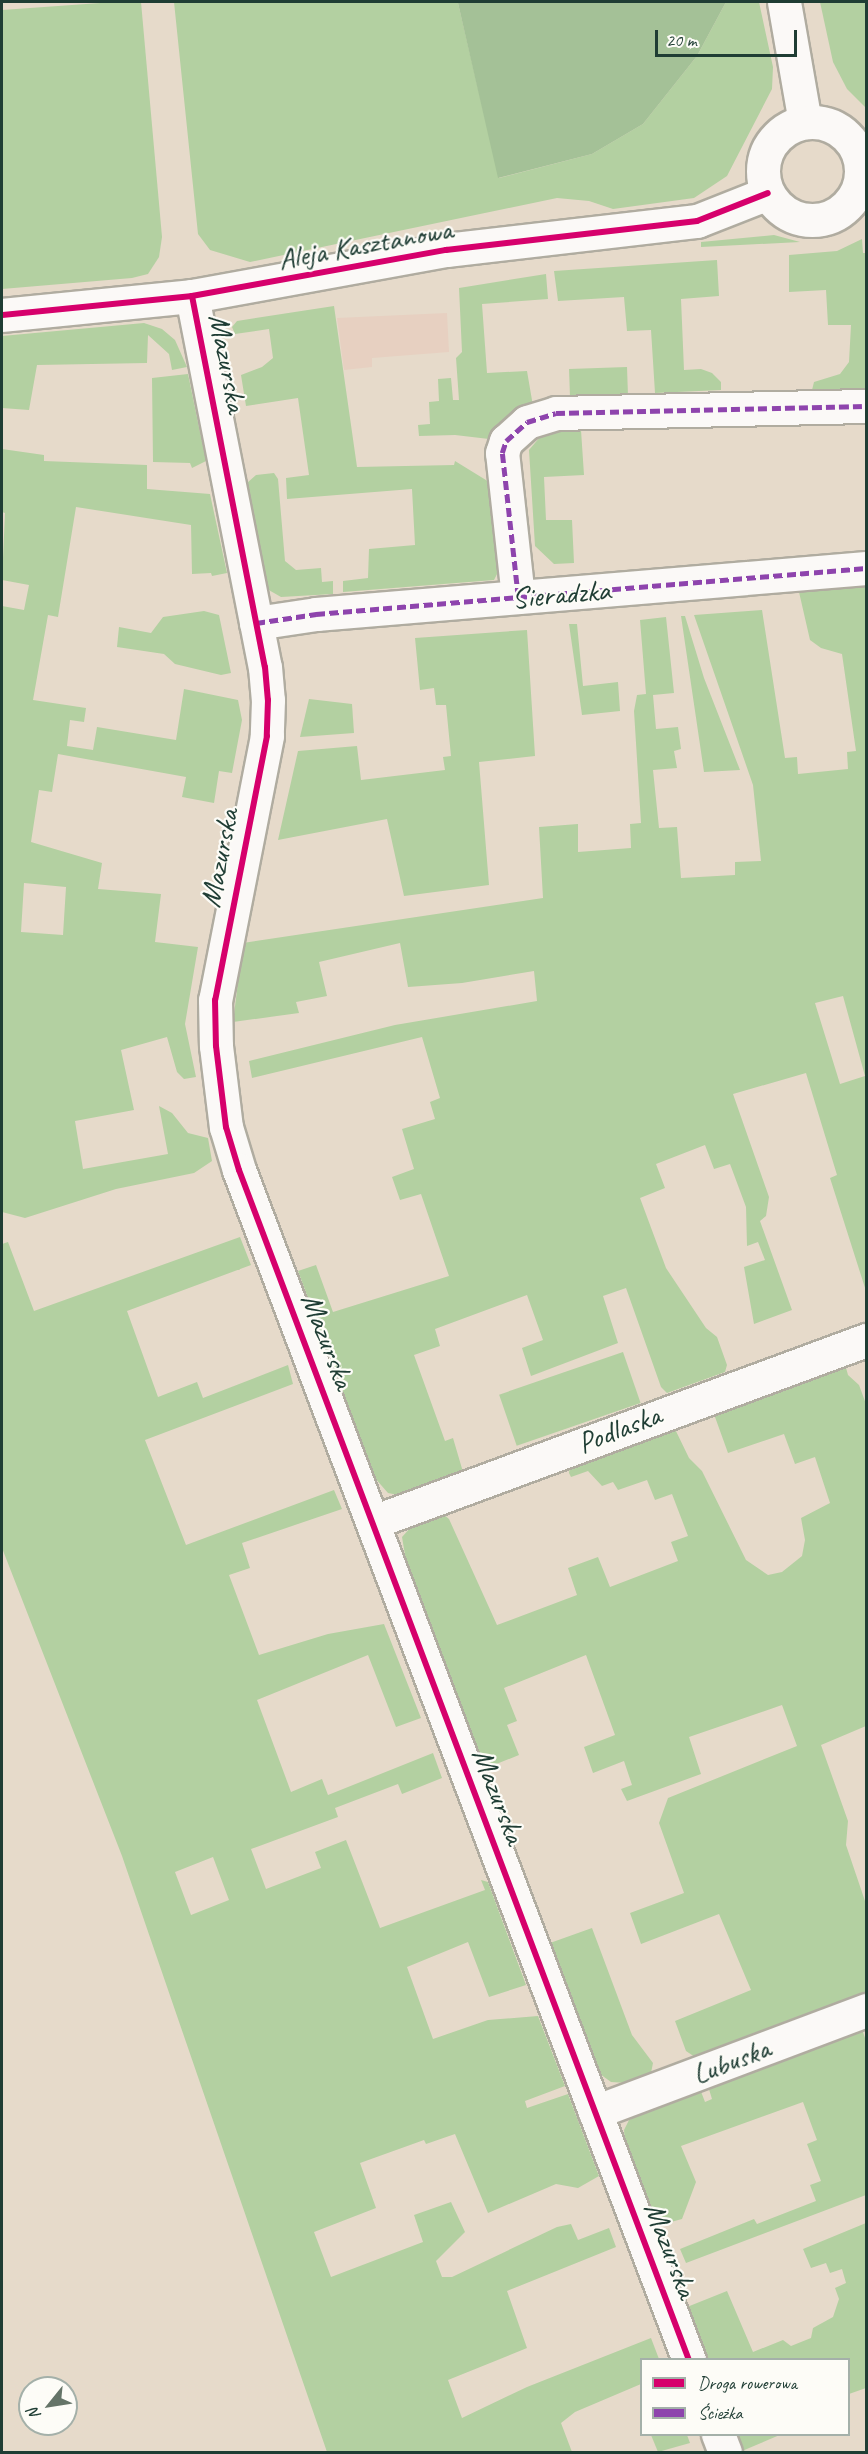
<!DOCTYPE html>
<html>
<head>
<meta charset="utf-8">
<style>
  body { margin:0 }
  #map { position:relative; width:868px; height:2454px; overflow:hidden; background:#e6daca; font-family:Caveat,sans-serif }
  div>[style] { position:absolute }
  .built>* { inset:0; background:#e7d0c1 }
  .green>* { inset:0; background:#b3d0a1; transform-origin:0 0 }
  .forest>* { inset:0; background:#a4c197 }
  .roads { filter:drop-shadow(2px 0 #b0aca0) drop-shadow(-2px 0 #b0aca0) drop-shadow(0 2px #b0aca0) drop-shadow(0 -2px #b0aca0) }
  .minor>* { height:33px; margin:-16.5px; padding:0 16.5px; transform-origin:16.5px; border-radius:16.5px; background:#fbf9f7 }
  .minor>.ring { margin:-16.5px; padding:0; box-sizing:content-box; background:none; border:33px solid #fbf9f7; border-radius:50% }
  .quiet>* { height:4.5px; margin-top:-2.25px; transform-origin:0; background:repeating-linear-gradient(90deg,#8e44ad 0 9px,transparent 0 13.5px) }
  .cycleway>* { height:6px; margin:-3px; padding:0 3px; transform-origin:3px; border-radius:3px; background:#d6006c }
  span { translate:-50% -50%; white-space:nowrap; text-align:center; line-height:1.15; -webkit-text-stroke:4.5px #fdfcf7; paint-order:stroke }
  .street-label { font-size:30px; color:#1f3d34 }
  .frame { position:absolute; inset:0; border:3px solid #1f3d34; pointer-events:none }
  .legend { position:absolute; left:640px; top:2358px; width:210px; height:78px; box-sizing:border-box; background:#fdfcf7; border:2px solid #a4b0a9; margin:0; padding:8px 10px; list-style:none; font-size:18px; color:#1f3d34 }
  .legend li { display:flex; align-items:center; gap:12px; height:30px }
  .legend b { width:30px; border:2px solid #a4b0a9 }
  .north { position:absolute; left:18px; top:2376px; width:60px; height:60px; box-sizing:border-box; background:#fdfcf7; border:2px solid #a4b0a9; border-radius:50%; rotate:240deg; font-size:16px; font-weight:700; line-height:24px; text-align:center; color:#1f3d34 }
  .north::after { content:''; display:block; margin:auto; width:21px; height:27px; background:#657468; clip-path:polygon(50% 0,100% 100%,50% 72%,0 100%) }
  .scale { position:absolute; left:655px; top:30px; width:142px; height:27px; box-sizing:border-box; border:3px solid #1f3d34; border-top:0; padding-left:8px; font-size:18px; line-height:21px; white-space:nowrap; color:#1f3d34; -webkit-text-stroke:4px #fdfcf7; paint-order:stroke }
</style>
</head>
<body>
<div id="map">
  <div class="built">
    <i style="clip-path:polygon(447px 313px,449px 352px,372px 358px,372px 367px,344px 370px,337px 318px)"></i>
  </div>
  <div class="green">
    <i style="clip-path:polygon(114px 2px,141px 2px,162px 237px,159px 257px,148px 274px,132px 278px,2px 289px,2px 10px)"></i>
    <i style="clip-path:polygon(174px 2px,465px 2px,458px 3px,499px 178px,592px 154px,643px 124px,697px 56px,726px 2px,759px 2px,773px 67px,772px 89px,727px 176px,694px 198px,613px 209px,589px 201px,557px 198px,250px 262px,210px 250px,198px 234px)"></i>
    <i style="clip-path:polygon(820px 2px,866px 2px,866px 108px,847px 89px,833px 62px)"></i>
    <i style="clip-path:polygon(774px 235px,800px 242px,701px 247px,701px 242px)"></i>
    <i style="clip-path:polygon(862px 239px,863px 253px,866px 253px,866px 389px,812px 390px,814px 382px,840px 374px,849px 362px,851px 325px,828px 325px,826px 290px,789px 292px,789px 255px,837px 251px)"></i>
    <i style="clip-path:polygon(717px 260px,719px 296px,681px 299px,684px 370px,701px 369px,712px 373px,721px 382px,721px 390px,655px 393px,651px 330px,627px 331px,624px 297px,558px 301px,554px 271px)"></i>
    <i style="clip-path:polygon(546px 274px,548px 299px,482px 304px,487px 373px,527px 371px,533px 406px,489px 439px,455px 435px,419px 436px,418px 425px,430px 424px,429px 402px,439px 401px,438px 379px,451px 378px,453px 400px,459px 400px,456px 358px,462px 352px,459px 288px)"></i>
    <i style="clip-path:polygon(334px 306px,357px 467px,454px 465px,455px 461px,494px 485px,501px 566px,494px 580px,343px 592px,343px 581px,368px 578px,369px 549px,415px 545px,412px 489px,287px 499px,286px 478px,309px 475px,298px 398px,246px 406px,241px 375px,262px 367px,273px 358px,269px 329px,235px 334px,232px 327px,237px 321px)"></i>
    <i style="clip-path:polygon(144px 323px,162px 329px,175px 340px,187px 367px,172px 370px,169px 354px,148px 335px,147px 363px,37px 365px,29px 410px,2px 408px,2px 336px)"></i>
    <i style="left:627px;top:367px;width:27px;height:58px;rotate:88deg"></i>
    <i style="clip-path:polygon(188px 374px,206px 461px,192px 468px,190px 463px,153px 462px,152px 378px)"></i>
    <i style="clip-path:polygon(546px 430px,581px 430px,584px 475px,544px 477px,546px 520px,572px 520px,574px 563px,554px 564px,535px 546px,529px 450px)"></i>
    <i style="clip-path:polygon(evenodd,2px 449px,44px 455px,44px 461px,147px 465px,147px 489px,210px 494px,227px 573px,212px 576px,211px 573px,192px 574px,191px 525px,76px 507px,58px 617px,48px 615px,33px 700px,86px 708px,84px 722px,70px 720px,67px 746px,93px 750px,97px 727px,176px 740px,184px 689px,238px 700px,242px 720px,232px 773px,219px 771px,214px 803px,182px 797px,186px 777px,58px 754px,52px 792px,39px 790px,31px 842px,102px 863px,98px 889px,161px 894px,155px 942px,198px 947px,185px 1024px,196px 1077px,184px 1079px,177px 1072px,167px 1037px,121px 1050px,134px 1110px,75px 1121px,83px 1169px,168px 1154px,159px 1106px,172px 1113px,188px 1133px,208px 1138px,212px 1161px,194px 1173px,116px 1189px,25px 1218px,2px 1212px,2px 606px,24px 610px,29px 585px,2px 580px,5px 513px,2px 512px,2px 449px,24px 883px,66px 887px,63px 935px,21px 932px,24px 883px)"></i>
    <i style="clip-path:polygon(274px 473px,278px 479px,285px 561px,296px 570px,321px 568px,322px 582px,333px 581px,333px 594px,281px 597px,267px 589px,247px 483px,256px 475px)"></i>
    <i style="clip-path:polygon(evenodd,866px 586px,866px 1291px,830px 1178px,837px 1175px,806px 1073px,733px 1094px,769px 1197px,766px 1216px,760px 1221px,792px 1310px,754px 1324px,744px 1267px,765px 1260px,758px 1242px,747px 1246px,746px 1207px,730px 1164px,714px 1169px,705px 1145px,656px 1164px,665px 1188px,640px 1198px,666px 1268px,706px 1328px,717px 1337px,727px 1365px,725px 1372px,667px 1393px,661px 1387px,626px 1288px,603px 1296px,618px 1343px,531px 1376px,522px 1348px,543px 1340px,527px 1295px,435px 1329px,440px 1346px,414px 1355px,445px 1441px,453px 1438px,463px 1472px,398px 1495px,388px 1493px,374px 1477px,298px 1271px,316px 1265px,333px 1312px,449px 1276px,421px 1194px,400px 1200px,392px 1177px,414px 1169px,402px 1129px,435px 1119px,430px 1102px,440px 1098px,422px 1037px,252px 1078px,249px 1061px,395px 1025px,537px 1001px,534px 971px,462px 983px,408px 987px,400px 943px,319px 962px,327px 996px,296px 1002px,299px 1013px,233px 1022px,243px 943px,543px 898px,539px 827px,578px 824px,578px 852px,631px 848px,630px 824px,641px 823px,634px 711px,637px 695px,646px 694px,640px 620px,666px 617px,674px 693px,653px 695px,656px 729px,678px 727px,681px 749px,674px 751px,677px 768px,653px 770px,659px 828px,677px 827px,681px 878px,735px 875px,735px 862px,761px 861px,753px 785px,694px 615px,762px 610px,785px 758px,797px 757px,798px 774px,848px 769px,847px 752px,856px 751px,842px 654px,821px 648px,810px 640px,799px 592px,866px 586px,843px 996px,865px 1076px,840px 1084px,815px 1003px,843px 996px)"></i>
    <i style="clip-path:polygon(204px 611px,219px 615px,231px 673px,221px 675px,175px 664px,164px 654px,117px 647px,119px 627px,151px 633px,163px 617px)"></i>
    <i style="clip-path:polygon(685px 616px,704px 678px,740px 770px,704px 772px,681px 616px)"></i>
    <i style="clip-path:polygon(569px 624px,577px 624px,583px 686px,618px 682px,620px 711px,582px 715px)"></i>
    <i style="clip-path:polygon(527px 630px,535px 756px,479px 762px,489px 885px,404px 896px,387px 819px,278px 840px,298px 751px,357px 746px,361px 780px,445px 770px,443px 757px,451px 756px,446px 705px,436px 705px,434px 688px,420px 690px,415px 638px)"></i>
    <i style="clip-path:polygon(309px 699px,352px 704px,354px 733px,300px 737px)"></i>
    <i style="clip-path:polygon(evenodd,240px 1237px,251px 1265px,127px 1311px,158px 1397px,197px 1382px,203px 1398px,288px 1365px,293px 1384px,145px 1440px,186px 1545px,334px 1490px,342px 1509px,242px 1543px,250px 1568px,229px 1575px,259px 1655px,328px 1634px,384px 1624px,421px 1718px,396px 1727px,368px 1655px,257px 1700px,291px 1792px,322px 1779px,328px 1795px,433px 1753px,442px 1778px,402px 1794px,398px 1784px,335px 1808px,338px 1817px,251px 1849px,266px 1889px,321px 1868px,315px 1852px,346px 1840px,380px 1928px,485px 1890px,481px 1880px,488px 1882px,526px 1985px,489px 1997px,468px 1942px,407px 1967px,433px 2039px,488px 2020px,538px 2016px,565px 2086px,525px 2101px,527px 2108px,568px 2094px,599px 2176px,578px 2188px,556px 2184px,488px 2213px,455px 2134px,426px 2144px,424px 2140px,360px 2163px,376px 2208px,314px 2232px,331px 2277px,423px 2242px,414px 2215px,451px 2202px,465px 2232px,436px 2261px,442px 2277px,452px 2277px,557px 2227px,571px 2224px,578px 2240px,609px 2228px,616px 2247px,507px 2291px,527px 2348px,448px 2380px,462px 2418px,527px 2387px,651px 2338px,659px 2359px,642px 2360px,641px 2384px,575px 2412px,561px 2423px,572px 2452px,327px 2452px,122px 1856px,2px 1548px,2px 1244px,8px 1242px,34px 1311px,240px 1237px,213px 1857px,229px 1900px,191px 1915px,175px 1872px,213px 1857px)"></i>
    <i style="left:623px;top:1352px;width:54px;height:131px;rotate:71deg"></i>
    <i style="clip-path:polygon(845px 1364px,848px 1375px,859px 1385px,866px 1404px,866px 1726px,821px 1745px,848px 1821px,846px 1845px,866px 1904px,866px 1994px,695px 2057px,686px 2051px,675px 2021px,751px 1990px,719px 1914px,641px 1944px,630px 1913px,684px 1893px,659px 1823px,668px 1798px,797px 1746px,782px 1705px,689px 1737px,701px 1774px,627px 1801px,621px 1789px,632px 1785px,624px 1761px,593px 1773px,584px 1747px,615px 1735px,586px 1655px,504px 1688px,517px 1721px,507px 1725px,519px 1755px,484px 1769px,406px 1561px,402px 1537px,412px 1526px,443px 1514px,449px 1519px,497px 1625px,577px 1595px,568px 1568px,598px 1557px,610px 1587px,678px 1561px,671px 1542px,688px 1536px,672px 1494px,655px 1500px,647px 1480px,618px 1490px,613px 1482px,602px 1486px,588px 1471px,571px 1477px,569px 1473px,570px 1465px,673px 1425px,689px 1458px,702px 1471px,746px 1560px,768px 1575px,782px 1572px,802px 1556px,805px 1540px,801px 1518px,830px 1503px,815px 1457px,795px 1464px,784px 1434px,728px 1453px,715px 1417px,716px 1409px)"></i>
    <i style="clip-path:polygon(592px 1928px,632px 2035px,653px 2063px,651px 2073px,627px 2083px,611px 2082px,600px 2074px,550px 1943px)"></i>
    <i style="clip-path:polygon(862px 2029px,866px 2041px,866px 2195px,686px 2263px,680px 2249px,754px 2219px,757px 2224px,816px 2201px,810px 2185px,821px 2181px,807px 2144px,817px 2140px,803px 2102px,681px 2146px,696px 2182px,682px 2219px,656px 2226px,625px 2144px,624px 2130px,629px 2120px,700px 2089px,705px 2102px,712px 2099px,708px 2086px)"></i>
    <i style="clip-path:polygon(866px 2223px,866px 2388px,849px 2394px,848px 2360px,707px 2359px,687px 2307px,727px 2291px,753px 2352px,783px 2340px,791px 2346px,811px 2338px,813px 2328px,833px 2317px,839px 2299px,835px 2288px,846px 2283px,842px 2269px,830px 2273px,826px 2263px,811px 2268px,803px 2249px)"></i>
    <i style="clip-path:polygon(782px 2434px,742px 2451px,736px 2435px,736px 2434px)"></i>
    <i style="clip-path:polygon(651px 2435px,687px 2435px,690px 2443px,658px 2452px)"></i>
  </div>
  <div class="forest">
    <i style="clip-path:polygon(726px 2px,697px 56px,643px 124px,592px 154px,498px 178px,458px 3px)"></i>
  </div>
  <div class="roads">
    <div class="minor">
      <i style="left:784px;top:2px;width:122px;rotate:80.1deg"></i>
      <i class="ring" style="left:763px;top:122px;width:65px;height:65px"></i>
      <i style="left:192px;top:296px;width:378px;rotate:78.9deg"></i>
      <i style="left:265px;top:667px;width:33px;rotate:85deg"></i>
      <i style="left:268px;top:700px;width:36px;rotate:92deg"></i>
      <i style="left:267px;top:736px;width:269px;rotate:101.1deg"></i>
      <i style="left:215px;top:1000px;width:46px;rotate:88.8deg"></i>
      <i style="left:216px;top:1046px;width:82px;rotate:83deg"></i>
      <i style="left:226px;top:1127px;width:45px;rotate:73.2deg"></i>
      <i style="left:239px;top:1170px;width:1272px;rotate:69.29deg"></i>
      <i style="left:2px;top:315px;width:191px;rotate:-5.7deg"></i>
      <i style="left:192px;top:296px;width:258px;rotate:-10.3deg"></i>
      <i style="left:446px;top:250px;width:253px;rotate:-6.6deg"></i>
      <i style="left:697px;top:221px;width:76px;rotate:-21.5deg"></i>
      <i style="left:518px;top:597px;width:145px;rotate:-96.3deg"></i>
      <i style="left:502px;top:453px;width:13px;rotate:-72deg"></i>
      <i style="left:506px;top:441px;width:28px;rotate:-42deg"></i>
      <i style="left:527px;top:422px;width:30px;rotate:-17deg"></i>
      <i style="left:556px;top:413px;width:310px;rotate:-1.3deg"></i>
      <i style="left:256px;top:623px;width:61px;rotate:-8.5deg"></i>
      <i style="left:316px;top:614px;width:552px;rotate:-4.78deg"></i>
      <i style="left:373px;top:1522px;width:526px;rotate:-20.26deg"></i>
      <i style="left:595px;top:2112px;width:290px;rotate:-20.6deg"></i>
      <i style="left:718px;top:2434px;width:19px;rotate:69deg"></i>
    </div>
  </div>
  <div class="quiet">
    <i style="left:518px;top:597px;width:145px;rotate:-96.3deg"></i>
    <i style="left:502px;top:453px;width:13px;rotate:-72deg"></i>
    <i style="left:506px;top:441px;width:28px;rotate:-42deg"></i>
    <i style="left:527px;top:422px;width:30px;rotate:-17deg"></i>
    <i style="left:556px;top:413px;width:310px;rotate:-1.3deg"></i>
    <i style="left:256px;top:623px;width:61px;rotate:-8.5deg"></i>
    <i style="left:316px;top:614px;width:552px;rotate:-4.78deg"></i>
  </div>
  <div class="cycleway">
    <i style="left:192px;top:296px;width:378px;rotate:78.9deg"></i>
    <i style="left:265px;top:667px;width:33px;rotate:85deg"></i>
    <i style="left:268px;top:700px;width:36px;rotate:92deg"></i>
    <i style="left:267px;top:736px;width:269px;rotate:101.1deg"></i>
    <i style="left:215px;top:1000px;width:46px;rotate:88.8deg"></i>
    <i style="left:216px;top:1046px;width:82px;rotate:83deg"></i>
    <i style="left:226px;top:1127px;width:45px;rotate:73.2deg"></i>
    <i style="left:239px;top:1170px;width:1272px;rotate:69.29deg"></i>
    <i style="left:2px;top:315px;width:191px;rotate:-5.7deg"></i>
    <i style="left:192px;top:296px;width:258px;rotate:-10.3deg"></i>
    <i style="left:446px;top:250px;width:253px;rotate:-6.6deg"></i>
    <i style="left:697px;top:221px;width:76px;rotate:-21.5deg"></i>
  </div>
  <div class="street-label">
    <span style="left:365px;top:244px;rotate:-10deg">Aleja Kasztanowa</span>
    <span style="left:228px;top:363px;rotate:79deg">Mazurska</span>
    <span style="left:561px;top:594px;rotate:-5deg">Sieradzka</span>
    <span style="left:219px;top:858px;rotate:-79deg">Mazurska</span>
    <span style="left:328px;top:1341px;rotate:69deg">Mazurska</span>
    <span style="left:619px;top:1429px;rotate:-21deg">Podlaska</span>
    <span style="left:499px;top:1796px;rotate:69deg">Mazurska</span>
    <span style="left:731px;top:2061px;rotate:-21deg">Lubuska</span>
    <span style="left:671px;top:2250px;rotate:69deg">Mazurska</span>
  </div>
  <div class="frame"></div>
  <ul class="legend">
  <li><b style="height:8px;background:#d6006c"></b>Droga rowerowa</li>
  <li><b style="height:8px;background:#8e44ad"></b>Ścieżka</li>
  </ul>
  <div class="north">N</div>
  <div class="scale">20 m</div>
</div>
</body>
</html>
